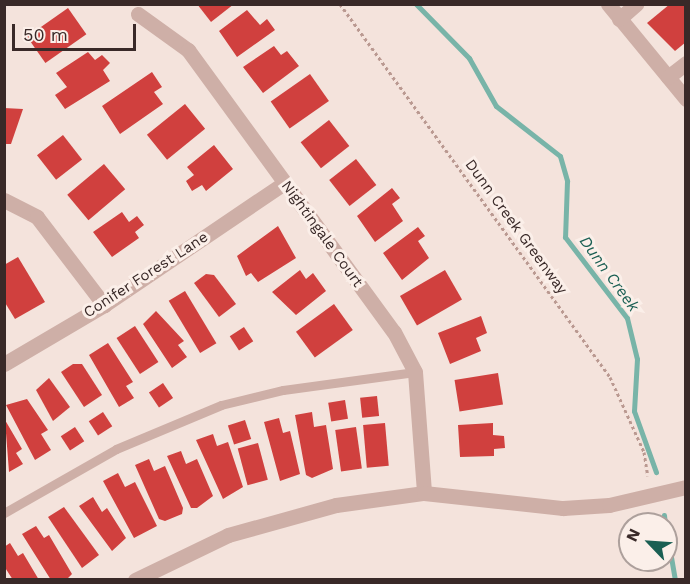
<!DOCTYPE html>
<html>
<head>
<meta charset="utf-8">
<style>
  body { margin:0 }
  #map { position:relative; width:690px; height:584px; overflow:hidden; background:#f4e3dc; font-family:"Work Sans",sans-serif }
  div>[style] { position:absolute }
  .stream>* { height:5px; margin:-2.5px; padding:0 2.5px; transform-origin:2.5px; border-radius:2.5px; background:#78b4a8 }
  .building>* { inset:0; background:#d0403e; transform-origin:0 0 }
  .path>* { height:3px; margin-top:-1.5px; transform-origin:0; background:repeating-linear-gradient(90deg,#ba9991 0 3px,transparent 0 6px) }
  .lane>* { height:9px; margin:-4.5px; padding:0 4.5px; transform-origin:4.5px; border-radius:4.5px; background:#ceafa7 }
  .street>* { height:15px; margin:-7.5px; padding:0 7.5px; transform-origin:7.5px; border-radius:7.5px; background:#ceafa7 }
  span { translate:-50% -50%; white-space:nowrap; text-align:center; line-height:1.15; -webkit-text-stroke:6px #fbefe9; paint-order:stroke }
  .street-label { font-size:15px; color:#392928 }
  .water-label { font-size:16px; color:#1a5f53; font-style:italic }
  .frame { position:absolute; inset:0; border:6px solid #392928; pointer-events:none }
  .north { position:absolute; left:618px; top:512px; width:60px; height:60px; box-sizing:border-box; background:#fbefe9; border:2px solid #ada09c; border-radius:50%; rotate:295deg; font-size:16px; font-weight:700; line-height:24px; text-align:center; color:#392928 }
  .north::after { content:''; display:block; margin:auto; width:21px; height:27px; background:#1a5f53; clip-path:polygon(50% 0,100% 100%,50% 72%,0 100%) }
  .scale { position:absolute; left:12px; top:24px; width:124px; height:27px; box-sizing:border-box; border:3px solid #392928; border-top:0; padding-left:8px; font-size:18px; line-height:21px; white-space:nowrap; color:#392928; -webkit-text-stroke:4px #fbefe9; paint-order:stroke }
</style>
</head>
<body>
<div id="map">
  <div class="stream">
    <i style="left:416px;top:4px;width:76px;rotate:45.5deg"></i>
    <i style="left:469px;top:58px;width:55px;rotate:60.6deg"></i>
    <i style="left:496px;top:106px;width:81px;rotate:38deg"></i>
    <i style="left:560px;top:156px;width:26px;rotate:74deg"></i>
    <i style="left:567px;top:181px;width:56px;rotate:92deg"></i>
    <i style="left:565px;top:237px;width:102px;rotate:52.6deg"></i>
    <i style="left:627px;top:318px;width:42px;rotate:76.3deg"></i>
    <i style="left:637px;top:359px;width:52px;rotate:93.3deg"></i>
    <i style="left:634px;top:411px;width:65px;rotate:70.2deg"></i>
    <i style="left:664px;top:515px;width:9px;rotate:84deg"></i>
    <i style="left:666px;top:528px;width:53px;rotate:80.2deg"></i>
  </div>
  <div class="building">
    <i style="clip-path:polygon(197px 4px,234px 4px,211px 22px)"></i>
    <i style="clip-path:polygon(670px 4px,686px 4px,686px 42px,675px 51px,647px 23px)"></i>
    <i style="left:68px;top:8px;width:32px;height:50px;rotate:55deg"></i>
    <i style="clip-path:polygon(247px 10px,260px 25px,267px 19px,275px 30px,237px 57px,219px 31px)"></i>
    <i style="clip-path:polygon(274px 46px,281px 55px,287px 51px,299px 66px,263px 93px,243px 67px)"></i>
    <i style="clip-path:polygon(88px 52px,95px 60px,102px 55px,110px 63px,103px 70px,110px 81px,65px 109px,55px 95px,67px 87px,56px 73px)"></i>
    <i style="clip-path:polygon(152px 72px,162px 87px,154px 92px,163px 104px,120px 134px,102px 106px)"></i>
    <i style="left:310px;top:74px;width:33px;height:48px;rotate:55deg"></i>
    <i style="left:185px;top:104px;width:32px;height:49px;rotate:51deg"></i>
    <i style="clip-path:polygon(4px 108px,23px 109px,11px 144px,4px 144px)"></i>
    <i style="left:329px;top:120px;width:33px;height:36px;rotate:52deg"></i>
    <i style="left:63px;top:135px;width:31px;height:33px;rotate:52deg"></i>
    <i style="clip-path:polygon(214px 145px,233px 169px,206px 191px,202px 185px,192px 191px,186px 181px,194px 175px,187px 167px)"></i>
    <i style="left:356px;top:159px;width:33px;height:34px;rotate:52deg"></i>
    <i style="left:104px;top:164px;width:33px;height:48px;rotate:50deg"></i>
    <i style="clip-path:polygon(392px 188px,400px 198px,392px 204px,403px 221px,375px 242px,357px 216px)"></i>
    <i style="clip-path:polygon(122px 212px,129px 222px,137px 216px,144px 225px,135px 232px,139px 238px,112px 257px,93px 232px)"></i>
    <i style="clip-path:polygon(278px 226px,296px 258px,258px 282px,251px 273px,246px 276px,237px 256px)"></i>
    <i style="clip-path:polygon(418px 227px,425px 236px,418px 241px,429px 258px,402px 280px,383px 253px)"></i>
    <i style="clip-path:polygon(18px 257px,45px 302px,15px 319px,4px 301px,4px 265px)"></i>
    <i style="clip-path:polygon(300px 270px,306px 279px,313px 273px,326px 291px,296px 315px,272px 292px)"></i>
    <i style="left:445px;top:270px;width:34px;height:52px;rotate:60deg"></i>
    <i style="clip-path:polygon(206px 274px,214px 275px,236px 304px,219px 317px,194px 283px)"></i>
    <i style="left:185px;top:291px;width:61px;height:19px;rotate:59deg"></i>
    <i style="left:334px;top:304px;width:32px;height:47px;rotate:54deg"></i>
    <i style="clip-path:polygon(156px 311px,184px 341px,178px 345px,187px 357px,172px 368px,143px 324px)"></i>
    <i style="clip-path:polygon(481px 316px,487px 333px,476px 338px,481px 351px,450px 364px,438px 333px)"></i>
    <i style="left:135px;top:326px;width:43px;height:22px;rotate:57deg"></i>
    <i style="left:244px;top:327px;width:17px;height:17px;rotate:57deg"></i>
    <i style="clip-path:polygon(108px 343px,133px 382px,126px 386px,134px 398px,119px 407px,89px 355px)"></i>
    <i style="clip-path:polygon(73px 364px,82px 364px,102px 395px,84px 407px,61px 372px)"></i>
    <i style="left:498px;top:373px;width:32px;height:44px;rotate:81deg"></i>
    <i style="clip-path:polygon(49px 378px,70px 407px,53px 421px,36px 390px)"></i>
    <i style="left:163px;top:383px;width:18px;height:17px;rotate:56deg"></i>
    <i style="left:377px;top:396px;width:20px;height:17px;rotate:84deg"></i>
    <i style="clip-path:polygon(27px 399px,48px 430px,41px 434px,51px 450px,35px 460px,6px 405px)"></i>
    <i style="left:345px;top:400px;width:19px;height:17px;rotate:81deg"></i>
    <i style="left:103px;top:412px;width:17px;height:17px;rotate:57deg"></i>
    <i style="clip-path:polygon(312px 412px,314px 427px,326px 425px,333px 469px,312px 478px,306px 475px,295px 415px)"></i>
    <i style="clip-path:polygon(279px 418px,283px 433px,290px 431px,300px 474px,280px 481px,264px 422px)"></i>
    <i style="clip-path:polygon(5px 420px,22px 449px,16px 453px,23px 464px,9px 472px)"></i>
    <i style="left:245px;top:420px;width:20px;height:18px;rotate:72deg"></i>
    <i style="left:385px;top:423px;width:43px;height:22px;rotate:85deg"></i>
    <i style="clip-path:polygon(493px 423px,493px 435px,504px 436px,505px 448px,494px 449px,494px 456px,460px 457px,458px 425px)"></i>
    <i style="left:75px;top:427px;width:17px;height:17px;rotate:57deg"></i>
    <i style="left:356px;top:427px;width:42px;height:21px;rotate:82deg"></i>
    <i style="clip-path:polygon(213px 434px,217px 446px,228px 442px,243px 487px,223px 499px,196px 440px)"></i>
    <i style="left:258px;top:443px;width:38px;height:21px;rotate:75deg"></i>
    <i style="clip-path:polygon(181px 451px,186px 464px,197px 459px,213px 496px,197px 508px,191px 508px,167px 456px)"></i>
    <i style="clip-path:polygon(149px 459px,154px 471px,165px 466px,183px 508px,182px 514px,165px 521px,159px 519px,135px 465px)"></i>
    <i style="clip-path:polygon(118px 473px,125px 487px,135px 482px,157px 526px,134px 538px,103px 481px)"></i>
    <i style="clip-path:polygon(93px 497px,102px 512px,107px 508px,126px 538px,112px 551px,79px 506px)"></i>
    <i style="clip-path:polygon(64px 507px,99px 555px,82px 568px,48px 517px)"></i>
    <i style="clip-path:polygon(36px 526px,44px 538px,49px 535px,72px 574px,66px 580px,51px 580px,22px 534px)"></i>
    <i style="clip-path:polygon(10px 543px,18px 556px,23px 553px,39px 580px,13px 580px,4px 566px,4px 547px)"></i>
  </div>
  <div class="path">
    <i style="left:340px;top:4px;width:460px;rotate:54.1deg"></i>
    <i style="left:610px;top:377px;width:82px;rotate:65.6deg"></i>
    <i style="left:644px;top:452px;width:24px;rotate:81deg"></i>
  </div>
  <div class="lane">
    <i style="left:4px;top:513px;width:129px;rotate:-29.7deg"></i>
    <i style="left:116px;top:449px;width:114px;rotate:-22.7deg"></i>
    <i style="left:221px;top:405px;width:64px;rotate:-13.6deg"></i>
    <i style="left:283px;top:390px;width:133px;rotate:-7.8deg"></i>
  </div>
  <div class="street">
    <i style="left:608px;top:4px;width:123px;rotate:50.6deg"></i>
    <i style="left:138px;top:14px;width:62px;rotate:35.8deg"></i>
    <i style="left:188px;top:50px;width:349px;rotate:53.9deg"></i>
    <i style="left:394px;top:332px;width:45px;rotate:62.3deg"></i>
    <i style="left:415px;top:372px;width:121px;rotate:85.7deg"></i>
    <i style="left:619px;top:19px;width:23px;rotate:-41deg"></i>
    <i style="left:668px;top:77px;width:23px;rotate:-38deg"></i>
    <i style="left:4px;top:200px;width:37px;rotate:27deg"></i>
    <i style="left:37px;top:217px;width:111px;rotate:52.7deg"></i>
    <i style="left:4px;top:364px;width:116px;rotate:-30.5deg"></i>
    <i style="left:104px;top:305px;width:217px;rotate:-34.1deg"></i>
    <i style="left:135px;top:580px;width:103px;rotate:-25.8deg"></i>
    <i style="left:228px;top:535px;width:112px;rotate:-15.5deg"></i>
    <i style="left:336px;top:505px;width:89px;rotate:-7.8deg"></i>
    <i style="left:424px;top:493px;width:140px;rotate:6.2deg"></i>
    <i style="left:563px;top:508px;width:46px;rotate:-3.7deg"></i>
    <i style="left:609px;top:505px;width:79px;rotate:-13.2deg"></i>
  </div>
  <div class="street-label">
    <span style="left:516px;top:227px;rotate:54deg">Dunn Creek Greenway</span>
    <span style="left:322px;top:234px;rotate:54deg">Nightingale Court</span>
    <span style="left:146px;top:275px;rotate:-33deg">Conifer Forest Lane</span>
  </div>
  <div class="water-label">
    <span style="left:609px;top:274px;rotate:54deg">Dunn Creek</span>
  </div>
  <div class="frame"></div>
  <div class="north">N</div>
  <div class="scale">50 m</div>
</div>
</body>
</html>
